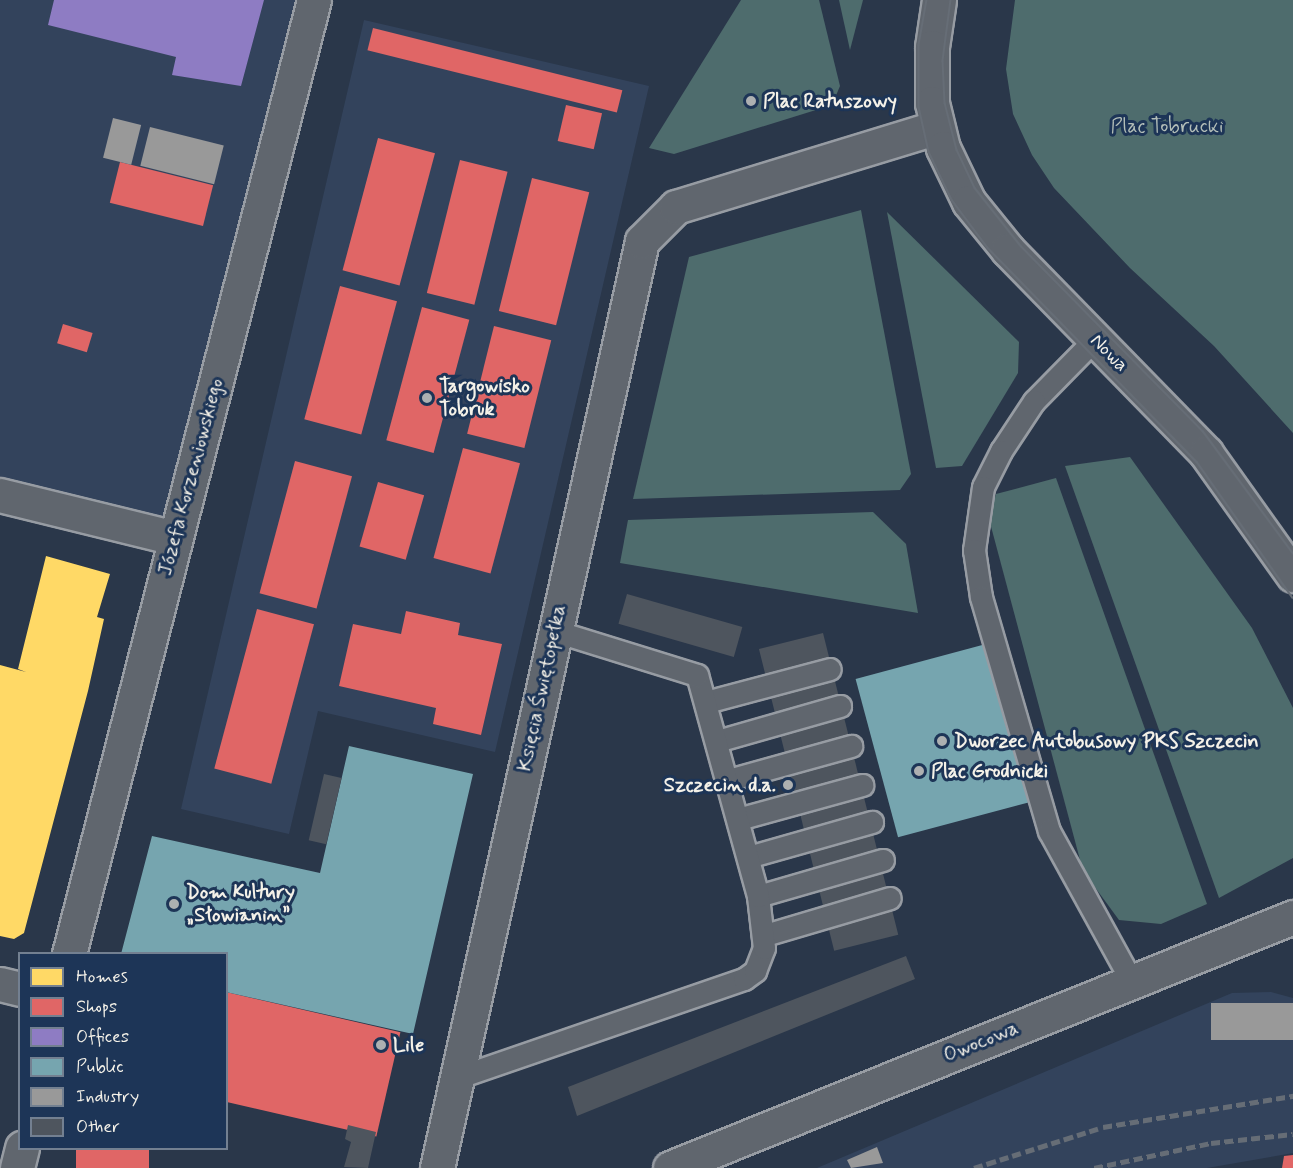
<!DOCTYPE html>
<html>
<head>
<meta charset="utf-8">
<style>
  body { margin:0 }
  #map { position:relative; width:1293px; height:1168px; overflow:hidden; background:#2a374a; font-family:Mynerve,sans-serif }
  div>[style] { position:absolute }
  .built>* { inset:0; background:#33435c }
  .green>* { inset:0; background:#4e6c6d }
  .homes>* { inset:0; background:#ffd966 }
  .shops>* { inset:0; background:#e06666; transform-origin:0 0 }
  .offices>* { inset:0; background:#8e7cc3 }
  .public>* { inset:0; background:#76a5af; transform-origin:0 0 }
  .industry>* { inset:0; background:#999; transform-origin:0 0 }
  .building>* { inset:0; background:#4e555e; transform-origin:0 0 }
  .roads { filter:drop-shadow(2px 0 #979ca3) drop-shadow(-2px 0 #979ca3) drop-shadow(0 2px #979ca3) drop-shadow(0 -2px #979ca3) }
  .lane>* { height:21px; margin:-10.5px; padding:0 10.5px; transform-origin:10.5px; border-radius:10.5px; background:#60666e }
  .street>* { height:33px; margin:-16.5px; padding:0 16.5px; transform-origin:16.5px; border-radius:16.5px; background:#60666e }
  .secondary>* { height:33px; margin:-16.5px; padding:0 16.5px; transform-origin:16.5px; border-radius:16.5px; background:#60666e }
  .tram>* { height:1.5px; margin:-0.75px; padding:0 0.75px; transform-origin:0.75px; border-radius:0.75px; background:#666d76 }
  .rail>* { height:4.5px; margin-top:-2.25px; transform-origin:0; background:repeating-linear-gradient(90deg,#666d76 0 9px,transparent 0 13.5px) }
  .dots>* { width:16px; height:16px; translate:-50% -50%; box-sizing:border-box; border:3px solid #1d3557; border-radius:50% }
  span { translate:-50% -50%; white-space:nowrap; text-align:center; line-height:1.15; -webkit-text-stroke:6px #1d3557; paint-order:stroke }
  .poi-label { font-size:20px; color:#f4f1e8; font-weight:700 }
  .left { translate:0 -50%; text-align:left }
  .right { translate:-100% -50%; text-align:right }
  .park-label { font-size:20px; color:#b4bfb9 }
  .street-label { font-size:20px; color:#f4f1e8 }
  .legend { position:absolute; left:18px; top:952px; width:210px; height:198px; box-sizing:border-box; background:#1d3557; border:2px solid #738091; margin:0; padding:8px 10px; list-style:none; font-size:18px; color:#f4f1e8 }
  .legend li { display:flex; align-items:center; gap:12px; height:30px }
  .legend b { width:30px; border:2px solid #738091 }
</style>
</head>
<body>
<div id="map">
  <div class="built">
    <i style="clip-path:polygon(0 0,300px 0,165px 521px,0 479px)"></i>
    <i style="clip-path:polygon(364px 20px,649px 86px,495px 752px,318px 711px,289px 834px,181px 809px)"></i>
    <i style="clip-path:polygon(1271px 992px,1293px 998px,1293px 1153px,1207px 1168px,817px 1168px,1232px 993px)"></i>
  </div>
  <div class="green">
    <i style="clip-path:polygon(741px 0,819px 0,840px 86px,832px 105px,674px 154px,649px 148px)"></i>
    <i style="clip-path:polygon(839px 0,863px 0,850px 50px)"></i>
    <i style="clip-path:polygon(1015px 0,1293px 0,1293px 433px,1214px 346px,1130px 268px,1054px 188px,1032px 155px,1013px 114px,1006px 69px)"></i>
    <i style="clip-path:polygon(861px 210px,911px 474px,900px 490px,633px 499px,689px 257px)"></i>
    <i style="clip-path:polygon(887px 212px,1019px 342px,1018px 373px,962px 466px,936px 468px)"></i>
    <i style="clip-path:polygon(1130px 457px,1252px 628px,1293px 708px,1293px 858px,1219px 898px,1065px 466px)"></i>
    <i style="clip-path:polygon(1056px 478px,1207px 904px,1161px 924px,1119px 920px,1083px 871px,989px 519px,996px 494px)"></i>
    <i style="clip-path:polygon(873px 512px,906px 544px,918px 613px,620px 563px,628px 520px)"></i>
  </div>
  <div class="homes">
    <i style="clip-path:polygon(46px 556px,110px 574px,97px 617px,104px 619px,88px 691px,24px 933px,14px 939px,0 936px,0 665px,26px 672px,18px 669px)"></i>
  </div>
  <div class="shops">
    <i style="left:373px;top:28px;width:257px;height:23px;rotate:14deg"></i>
    <i style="left:566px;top:105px;width:37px;height:37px;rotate:13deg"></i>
    <i style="left:378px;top:138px;width:59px;height:137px;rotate:15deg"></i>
    <i style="left:460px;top:160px;width:49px;height:137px;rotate:14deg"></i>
    <i style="left:120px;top:162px;width:96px;height:42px;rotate:14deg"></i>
    <i style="left:532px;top:178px;width:59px;height:137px;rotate:14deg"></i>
    <i style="left:340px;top:286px;width:59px;height:138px;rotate:15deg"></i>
    <i style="left:422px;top:307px;width:49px;height:138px;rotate:15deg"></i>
    <i style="left:63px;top:324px;width:31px;height:20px;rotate:17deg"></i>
    <i style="left:494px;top:326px;width:59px;height:111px;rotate:14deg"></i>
    <i style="left:463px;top:448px;width:59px;height:114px;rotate:15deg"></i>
    <i style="left:295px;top:461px;width:59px;height:137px;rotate:15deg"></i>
    <i style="left:378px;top:482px;width:48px;height:67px;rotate:16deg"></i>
    <i style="left:257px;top:609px;width:59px;height:165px;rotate:15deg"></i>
    <i style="clip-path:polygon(406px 611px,460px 623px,458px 635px,502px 644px,481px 735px,433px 724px,436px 708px,339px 686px,353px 624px,401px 634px)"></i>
    <i style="left:226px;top:992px;width:179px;height:107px;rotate:13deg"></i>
    <i style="left:76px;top:1148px;width:73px;height:21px"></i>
    <i style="clip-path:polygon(1293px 1155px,1293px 1168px,1282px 1168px,1284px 1156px)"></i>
  </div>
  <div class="offices">
    <i style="clip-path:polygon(54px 0,264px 0,241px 86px,172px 75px,176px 57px,48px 25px)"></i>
  </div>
  <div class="public">
    <i style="left:986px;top:644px;width:164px;height:135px;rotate:75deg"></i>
    <i style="clip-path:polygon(349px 746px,473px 774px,413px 1034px,226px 992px,226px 954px,121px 954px,152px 836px,320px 873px)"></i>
  </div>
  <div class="industry">
    <i style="left:113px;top:118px;width:29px;height:41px;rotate:14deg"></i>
    <i style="left:150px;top:127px;width:76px;height:40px;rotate:14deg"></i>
    <i style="left:1293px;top:1003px;width:37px;height:82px;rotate:90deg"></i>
    <i style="clip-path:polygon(877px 1147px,883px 1163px,851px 1168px,847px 1160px)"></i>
  </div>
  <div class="building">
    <i style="left:627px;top:594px;width:120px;height:31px;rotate:16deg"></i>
    <i style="left:823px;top:633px;width:311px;height:66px;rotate:76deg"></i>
    <i style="left:324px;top:774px;width:18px;height:68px;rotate:13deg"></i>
    <i style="clip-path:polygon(906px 956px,915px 979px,577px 1116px,568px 1087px)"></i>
    <i style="clip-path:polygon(348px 1125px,376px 1132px,368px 1168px,344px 1167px,351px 1142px,345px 1139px)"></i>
  </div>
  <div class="roads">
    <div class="lane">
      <i style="left:1095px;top:339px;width:87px;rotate:134.5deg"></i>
      <i style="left:1034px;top:401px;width:60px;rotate:123.4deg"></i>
      <i style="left:1001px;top:451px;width:40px;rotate:116.6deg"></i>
      <i style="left:983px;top:487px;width:64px;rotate:98.1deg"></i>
      <i style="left:974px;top:550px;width:48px;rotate:81.5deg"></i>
      <i style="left:981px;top:597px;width:244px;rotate:73.8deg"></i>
      <i style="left:1049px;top:831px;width:172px;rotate:61.2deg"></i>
      <i style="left:706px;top:702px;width:128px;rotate:-14.9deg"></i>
      <i style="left:717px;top:741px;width:128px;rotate:-15.9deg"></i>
      <i style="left:728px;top:780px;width:128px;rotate:-15.5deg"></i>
      <i style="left:738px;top:819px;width:129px;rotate:-15.3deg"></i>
      <i style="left:748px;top:857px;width:129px;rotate:-15.8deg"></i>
      <i style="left:758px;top:896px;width:130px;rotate:-16.1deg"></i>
      <i style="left:765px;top:935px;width:130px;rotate:-16.5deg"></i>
      <i style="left:456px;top:1078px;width:305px;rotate:-19deg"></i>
      <i style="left:744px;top:979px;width:14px;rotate:-36deg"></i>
      <i style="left:755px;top:971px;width:25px;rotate:-69deg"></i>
      <i style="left:764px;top:948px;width:52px;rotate:-96.6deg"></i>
      <i style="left:758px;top:896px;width:229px;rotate:-105.4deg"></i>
      <i style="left:697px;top:675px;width:149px;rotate:-162.8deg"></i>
    </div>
    <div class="street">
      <i style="left:0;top:495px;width:180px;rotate:13.8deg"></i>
      <i style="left:69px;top:954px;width:985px;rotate:-75.6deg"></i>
      <i style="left:0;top:984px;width:21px;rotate:14deg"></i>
      <i style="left:17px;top:1168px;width:21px;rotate:-76deg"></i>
      <i style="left:437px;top:1168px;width:949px;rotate:-77.53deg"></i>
      <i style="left:642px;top:241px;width:48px;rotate:-45deg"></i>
      <i style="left:676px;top:207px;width:273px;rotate:-17deg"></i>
    </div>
    <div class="secondary">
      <i style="left:939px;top:0;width:48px;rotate:98.5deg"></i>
      <i style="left:932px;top:47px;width:56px;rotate:90deg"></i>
      <i style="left:932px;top:103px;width:46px;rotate:76.3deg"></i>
      <i style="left:943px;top:148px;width:60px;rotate:64.3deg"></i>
      <i style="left:969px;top:202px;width:62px;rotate:50.9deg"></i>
      <i style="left:1008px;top:250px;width:284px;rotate:45.7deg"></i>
      <i style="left:1206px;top:453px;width:150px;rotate:54.5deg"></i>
      <i style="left:670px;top:1168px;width:672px;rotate:-21.94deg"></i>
    </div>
  </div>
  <div class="tram">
    <i style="left:927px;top:0;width:46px;rotate:100.1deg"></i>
    <i style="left:919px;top:45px;width:62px;rotate:90deg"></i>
    <i style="left:919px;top:107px;width:46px;rotate:77.5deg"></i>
    <i style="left:929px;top:152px;width:53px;rotate:64.4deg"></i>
    <i style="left:952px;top:200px;width:60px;rotate:53.1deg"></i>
    <i style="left:988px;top:248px;width:299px;rotate:45.7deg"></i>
    <i style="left:1197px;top:462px;width:166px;rotate:54.8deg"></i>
    <i style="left:951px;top:0;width:62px;rotate:97.5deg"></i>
    <i style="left:943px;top:61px;width:42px;rotate:87.3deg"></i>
    <i style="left:945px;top:103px;width:49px;rotate:75.7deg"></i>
    <i style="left:957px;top:150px;width:42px;rotate:64.7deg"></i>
    <i style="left:975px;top:188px;width:74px;rotate:51.6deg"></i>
    <i style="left:1021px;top:246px;width:260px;rotate:45.5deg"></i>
    <i style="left:1203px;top:431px;width:152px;rotate:53.6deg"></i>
  </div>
  <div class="rail">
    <i style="left:974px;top:1168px;width:135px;rotate:-17.6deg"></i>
    <i style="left:1103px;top:1127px;width:193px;rotate:-9.3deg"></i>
    <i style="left:1094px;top:1168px;width:120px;rotate:-12.1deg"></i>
    <i style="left:1211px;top:1143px;width:82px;rotate:-6.3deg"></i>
  </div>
  <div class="dots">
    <i style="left:751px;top:101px;background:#adb0b1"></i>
    <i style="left:427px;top:398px;background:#adb0b1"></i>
    <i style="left:942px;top:741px;background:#adb0b1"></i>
    <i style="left:919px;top:771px;background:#adb0b1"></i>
    <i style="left:788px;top:785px;background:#adb0b1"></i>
    <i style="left:174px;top:904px;background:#adb0b1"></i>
    <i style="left:381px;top:1045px;background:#adb0b1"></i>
  </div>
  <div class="poi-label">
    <span class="left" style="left:763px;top:101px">Plac Ratuszowy</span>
    <span class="left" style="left:439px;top:398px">Targowisko<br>Tobruk</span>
    <span class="left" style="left:954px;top:741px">Dworzec Autobusowy PKS Szczecin</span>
    <span class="left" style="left:931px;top:771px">Plac Grodnicki</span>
    <span class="right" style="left:776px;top:785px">Szczecin d.a.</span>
    <span class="left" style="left:186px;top:904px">Dom Kultury<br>„Słowianin”</span>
    <span class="left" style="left:393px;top:1045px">Lile</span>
  </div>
  <div class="park-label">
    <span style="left:1167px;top:126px">Plac Tobrucki</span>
  </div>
  <div class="street-label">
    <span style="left:1109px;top:353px;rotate:45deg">Nowa</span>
    <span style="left:191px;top:477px;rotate:-75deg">Józefa Korzeniowskiego</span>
    <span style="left:542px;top:688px;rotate:-78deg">Księcia Świętopełka</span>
    <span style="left:981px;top:1042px;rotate:-22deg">Owocowa</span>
  </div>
  <ul class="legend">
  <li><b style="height:16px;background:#ffd966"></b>Homes</li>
  <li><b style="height:16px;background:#e06666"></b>Shops</li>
  <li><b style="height:16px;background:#8e7cc3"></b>Offices</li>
  <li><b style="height:16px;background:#76a5af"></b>Public</li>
  <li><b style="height:16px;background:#999"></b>Industry</li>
  <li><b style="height:16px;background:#4e555e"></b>Other</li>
  </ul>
</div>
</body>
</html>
